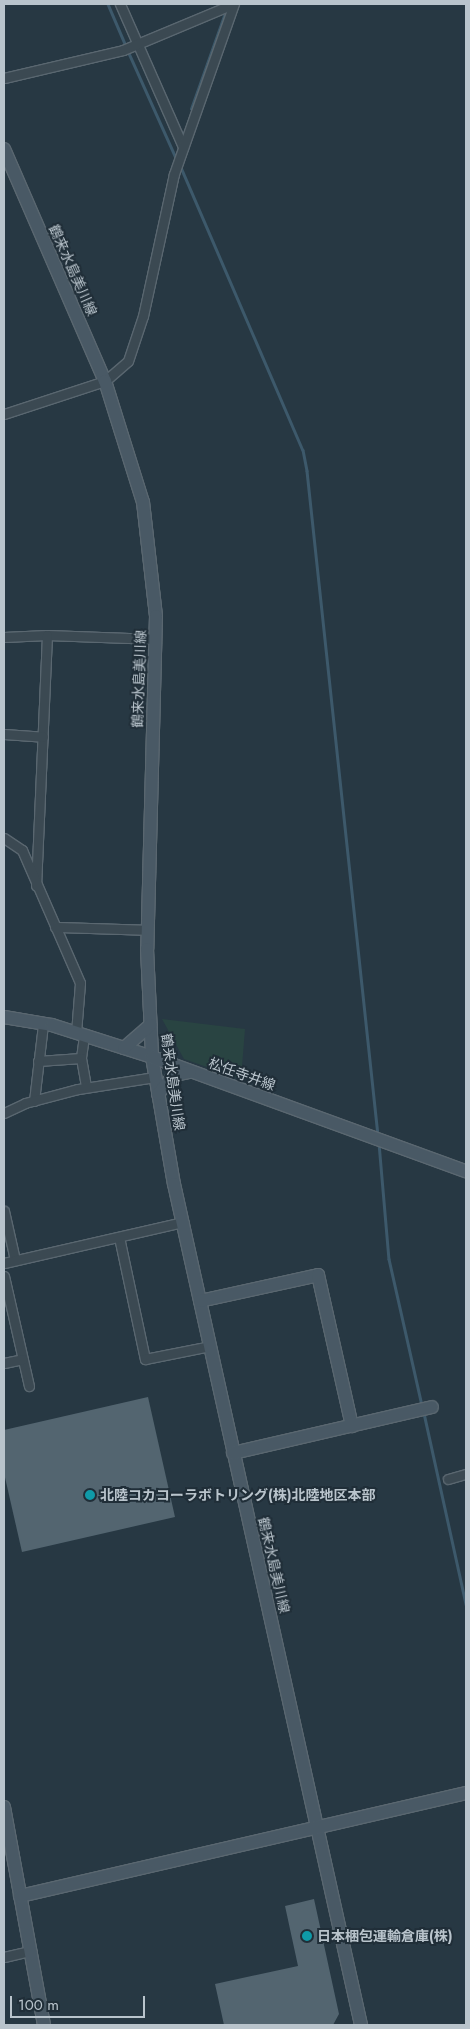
<!DOCTYPE html>
<html>
<head>
<meta charset="utf-8">
<style>
  body { margin:0 }
  #map { position:relative; width:470px; height:2029px; overflow:hidden; background:#273843; font-family:Jost,"Noto Sans JP",sans-serif }
  div>[style] { position:absolute }
  .green>* { inset:0; background:#294442 }
  .stream>* { height:2.5px; margin:-1.25px; padding:0 1.25px; transform-origin:1.25px; border-radius:1.25px; background:#3d596b }
  .building>* { inset:0; background:#536570 }
  .roads { filter:drop-shadow(1px 0 #5a6770) drop-shadow(-1px 0 #5a6770) drop-shadow(0 1px #5a6770) drop-shadow(0 -1px #5a6770) }
  .street>* { height:9px; margin:-4.5px; padding:0 4.5px; transform-origin:4.5px; border-radius:4.5px; background:#3b4952 }
  .secondary>* { height:12px; margin:-6px; padding:0 6px; transform-origin:6px; border-radius:6px; background:#495965 }
  .dots>* { width:14px; height:14px; translate:-50% -50%; box-sizing:border-box; border:2px solid #202e38; border-radius:50% }
  span { translate:-50% -50%; white-space:nowrap; text-align:center; line-height:1.15; -webkit-text-stroke:4px #202e38; paint-order:stroke }
  .street-label { font-size:14px; color:#b9c4cc }
  .poi-label { font-size:14px; color:#b9c4cc; font-weight:700 }
  .left { translate:0 -50%; text-align:left }
  .frame { position:absolute; inset:0; border:5px solid #b9c4cc; pointer-events:none }
  .scale { position:absolute; left:10px; top:1996px; width:135px; height:22px; box-sizing:border-box; border:2px solid #b9c4cc; border-top:0; padding-left:6px; font-size:15px; line-height:18px; white-space:nowrap; color:#b9c4cc; -webkit-text-stroke:4px #202e38; paint-order:stroke }
</style>
</head>
<body>
<div id="map">
  <div class="green">
    <i style="clip-path:polygon(162px 1019px,245px 1029px,241px 1079px,184px 1059px)"></i>
  </div>
  <div class="stream">
    <i style="left:108px;top:4px;width:46px;rotate:66.8deg"></i>
    <i style="left:128px;top:51px;width:117px;rotate:65.8deg"></i>
    <i style="left:191px;top:109px;width:99px;rotate:-70.5deg"></i>
    <i style="left:180px;top:165px;width:310px;rotate:66.7deg"></i>
    <i style="left:303px;top:450px;width:21px;rotate:79deg"></i>
    <i style="left:307px;top:471px;width:668px;rotate:83.9deg"></i>
    <i style="left:379px;top:1143px;width:116px;rotate:85.1deg"></i>
    <i style="left:389px;top:1259px;width:151px;rotate:77.3deg"></i>
    <i style="left:424px;top:1413px;width:196px;rotate:77.6deg"></i>
  </div>
  <div class="building">
    <i style="clip-path:polygon(148px 1397px,175px 1517px,22px 1552px,4px 1473px,4px 1430px)"></i>
    <i style="clip-path:polygon(314px 1899px,339px 2014px,333px 2025px,224px 2025px,215px 1984px,298px 1966px,285px 1906px)"></i>
  </div>
  <div class="roads">
    <div class="street">
      <i style="left:120px;top:4px;width:156px;rotate:66.2deg"></i>
      <i style="left:4px;top:78px;width:122px;rotate:-13.2deg"></i>
      <i style="left:123px;top:50px;width:119px;rotate:-22.7deg"></i>
      <i style="left:4px;top:414px;width:106px;rotate:-18.1deg"></i>
      <i style="left:105px;top:381px;width:30px;rotate:-41deg"></i>
      <i style="left:128px;top:361px;width:47px;rotate:-71.6deg"></i>
      <i style="left:143px;top:316px;width:145px;rotate:-77.7deg"></i>
      <i style="left:174px;top:174px;width:180px;rotate:-70.6deg"></i>
      <i style="left:47px;top:635px;width:109px;rotate:2.1deg"></i>
      <i style="left:4px;top:637px;width:43px;rotate:-2.7deg"></i>
      <i style="left:47px;top:635px;width:251px;rotate:92.5deg"></i>
      <i style="left:4px;top:734px;width:39px;rotate:4deg"></i>
      <i style="left:4px;top:838px;width:22px;rotate:34deg"></i>
      <i style="left:22px;top:850px;width:145px;rotate:66.4deg"></i>
      <i style="left:80px;top:983px;width:50px;rotate:94.6deg"></i>
      <i style="left:55px;top:927px;width:93px;rotate:1.8deg"></i>
      <i style="left:84px;top:1036px;width:22px;rotate:98deg"></i>
      <i style="left:81px;top:1058px;width:29px;rotate:80deg"></i>
      <i style="left:38px;top:1061px;width:43px;rotate:-4deg"></i>
      <i style="left:34px;top:1101px;width:78px;rotate:-83.3deg"></i>
      <i style="left:4px;top:1113px;width:23px;rotate:-25deg"></i>
      <i style="left:25px;top:1103px;width:55px;rotate:-14.8deg"></i>
      <i style="left:78px;top:1089px;width:78px;rotate:-8.9deg"></i>
      <i style="left:4px;top:1211px;width:50px;rotate:77.3deg"></i>
      <i style="left:119px;top:1237px;width:125px;rotate:78deg"></i>
      <i style="left:145px;top:1359px;width:66px;rotate:-11.3deg"></i>
      <i style="left:4px;top:1263px;width:184px;rotate:-12.9deg"></i>
      <i style="left:4px;top:1276px;width:113px;rotate:77.2deg"></i>
      <i style="left:4px;top:1363px;width:19px;rotate:-12deg"></i>
      <i style="left:448px;top:1479px;width:19px;rotate:-16deg"></i>
      <i style="left:4px;top:1957px;width:28px;rotate:-13deg"></i>
    </div>
    <div class="secondary">
      <i style="left:4px;top:149px;width:253px;rotate:66.5deg"></i>
      <i style="left:105px;top:381px;width:127px;rotate:72.6deg"></i>
      <i style="left:143px;top:502px;width:115px;rotate:83.5deg"></i>
      <i style="left:156px;top:616px;width:333px;rotate:91.5deg"></i>
      <i style="left:147px;top:949px;width:108px;rotate:87.3deg"></i>
      <i style="left:152px;top:1057px;width:129px;rotate:80.2deg"></i>
      <i style="left:174px;top:1184px;width:862px;rotate:77.46deg"></i>
      <i style="left:4px;top:1017px;width:49px;rotate:9.5deg"></i>
      <i style="left:52px;top:1025px;width:105px;rotate:17.7deg"></i>
      <i style="left:152px;top:1057px;width:334px;rotate:20deg"></i>
      <i style="left:124px;top:1048px;width:35px;rotate:-41deg"></i>
      <i style="left:158px;top:1094px;width:25px;rotate:-50deg"></i>
      <i style="left:174px;top:1075px;width:16px;rotate:-11deg"></i>
      <i style="left:200px;top:1301px;width:121px;rotate:-12.4deg"></i>
      <i style="left:318px;top:1275px;width:155px;rotate:77.3deg"></i>
      <i style="left:233px;top:1453px;width:204px;rotate:-13deg"></i>
      <i style="left:4px;top:1807px;width:222px;rotate:79.6deg"></i>
      <i style="left:20px;top:1896px;width:458px;rotate:-13deg"></i>
    </div>
  </div>
  <div class="dots">
    <i style="left:90px;top:1495px;background:#0f9aa8"></i>
    <i style="left:307px;top:1936px;background:#0f9aa8"></i>
  </div>
  <div class="street-label">
    <span style="left:73px;top:270px;rotate:66deg">鶴来水島美川線</span>
    <span style="left:139px;top:679px;rotate:-88deg">鶴来水島美川線</span>
    <span style="left:242px;top:1074px;rotate:20deg">松任寺井線</span>
    <span style="left:173px;top:1082px;rotate:82deg">鶴来水島美川線</span>
    <span style="left:274px;top:1565px;rotate:77deg">鶴来水島美川線</span>
  </div>
  <div class="poi-label">
    <span class="left" style="left:100px;top:1495px">北陸コカコーラボトリング(株)北陸地区本部</span>
    <span class="left" style="left:317px;top:1936px">日本梱包運輸倉庫(株)</span>
  </div>
  <div class="frame"></div>
  <div class="scale">100 m</div>
</div>
</body>
</html>
